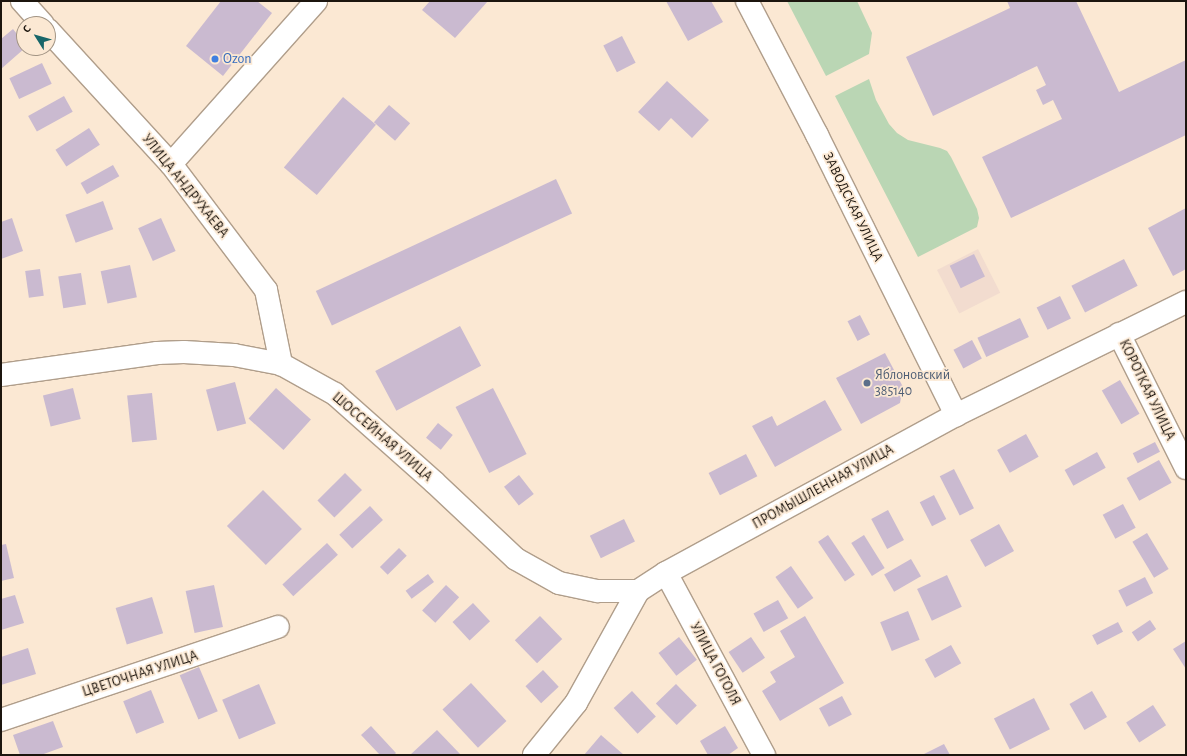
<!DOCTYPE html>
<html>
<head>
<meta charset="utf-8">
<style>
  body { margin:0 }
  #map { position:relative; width:1187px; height:756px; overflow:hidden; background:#fbe8d3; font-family:"Alegreya Sans",sans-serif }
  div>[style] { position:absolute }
  .industrial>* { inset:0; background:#f2dccf; transform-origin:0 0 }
  .green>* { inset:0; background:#bad6b4 }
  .building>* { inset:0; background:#cabad0; transform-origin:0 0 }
  .roads { filter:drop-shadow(1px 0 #b09e8b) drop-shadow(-1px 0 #b09e8b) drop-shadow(0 1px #b09e8b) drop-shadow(0 -1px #b09e8b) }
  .street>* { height:22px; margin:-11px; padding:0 11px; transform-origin:11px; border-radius:11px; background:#fff }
  .secondary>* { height:22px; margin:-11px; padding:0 11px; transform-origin:11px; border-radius:11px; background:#fff }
  .dots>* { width:11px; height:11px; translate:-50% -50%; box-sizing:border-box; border:2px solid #fbe8d3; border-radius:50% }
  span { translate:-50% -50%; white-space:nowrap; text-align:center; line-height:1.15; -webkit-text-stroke:3.5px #fbe8d3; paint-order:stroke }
  .shop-label { font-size:14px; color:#366cbe }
  .left { translate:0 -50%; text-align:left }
  .street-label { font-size:14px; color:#1c150e }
  .service-label { font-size:14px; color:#4e5e75 }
  .frame { position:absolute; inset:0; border:2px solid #1c150e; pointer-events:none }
  .north { position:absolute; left:16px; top:16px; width:40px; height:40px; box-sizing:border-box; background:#fbe8d3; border:1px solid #a29484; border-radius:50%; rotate:307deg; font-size:11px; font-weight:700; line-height:16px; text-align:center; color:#1c150e }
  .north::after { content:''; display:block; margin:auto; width:14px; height:18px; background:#176669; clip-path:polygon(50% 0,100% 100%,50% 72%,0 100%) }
</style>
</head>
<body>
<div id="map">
  <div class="industrial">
    <i style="left:978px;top:249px;width:49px;height:46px;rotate:63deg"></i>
  </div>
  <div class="green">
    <i style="clip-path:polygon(787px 1px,857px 1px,872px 33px,869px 54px,826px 76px)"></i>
    <i style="clip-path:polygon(869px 79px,876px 100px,889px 124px,897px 133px,908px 140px,940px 148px,947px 151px,951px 157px,977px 209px,979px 218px,977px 227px,918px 257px,835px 96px)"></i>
  </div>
  <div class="building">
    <i style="clip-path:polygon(221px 1px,257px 1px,272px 13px,223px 76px,186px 46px)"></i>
    <i style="clip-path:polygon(430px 1px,488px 1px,455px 38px,422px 10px)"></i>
    <i style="clip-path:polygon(666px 1px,711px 1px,723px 22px,688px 41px)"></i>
    <i style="clip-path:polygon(1007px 1px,1076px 1px,1119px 92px,1186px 60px,1186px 135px,1011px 218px,982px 157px,1062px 119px,1053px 100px,1043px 105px,1036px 90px,1046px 85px,1037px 66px,933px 116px,906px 57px,1010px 8px)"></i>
    <i style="clip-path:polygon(13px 29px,24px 43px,24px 48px,25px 48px,1px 69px,1px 39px)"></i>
    <i style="left:622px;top:36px;width:30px;height:21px;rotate:63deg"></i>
    <i style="left:42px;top:63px;width:23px;height:36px;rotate:65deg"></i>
    <i style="clip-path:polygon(667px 81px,709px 120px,692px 138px,671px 118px,659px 131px,638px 112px)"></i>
    <i style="left:64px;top:96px;width:18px;height:41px;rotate:61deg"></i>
    <i style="left:343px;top:97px;width:43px;height:92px;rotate:40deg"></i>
    <i style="left:389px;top:105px;width:28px;height:23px;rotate:41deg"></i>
    <i style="left:89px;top:128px;width:20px;height:40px;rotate:57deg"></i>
    <i style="left:113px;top:165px;width:13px;height:37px;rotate:61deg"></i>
    <i style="left:556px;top:179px;width:38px;height:265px;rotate:65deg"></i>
    <i style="left:103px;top:201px;width:30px;height:40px;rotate:70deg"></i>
    <i style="clip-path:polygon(1186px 208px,1186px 269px,1173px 276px,1148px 228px)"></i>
    <i style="clip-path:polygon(12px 218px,23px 251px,1px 259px,1px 222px)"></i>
    <i style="left:161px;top:218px;width:36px;height:25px;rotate:66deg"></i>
    <i style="left:974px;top:254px;width:25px;height:27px;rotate:64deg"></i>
    <i style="left:1124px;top:259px;width:30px;height:59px;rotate:63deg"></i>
    <i style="left:130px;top:265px;width:33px;height:30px;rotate:78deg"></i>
    <i style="left:40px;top:269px;width:27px;height:15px;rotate:82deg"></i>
    <i style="left:81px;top:273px;width:32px;height:23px;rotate:81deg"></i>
    <i style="left:1060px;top:296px;width:25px;height:26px;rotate:64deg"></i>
    <i style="left:860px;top:315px;width:22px;height:14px;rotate:63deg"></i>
    <i style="left:1020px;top:318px;width:21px;height:47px;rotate:65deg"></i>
    <i style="left:460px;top:326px;width:45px;height:96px;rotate:62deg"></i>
    <i style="left:972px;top:340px;width:21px;height:21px;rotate:62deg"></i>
    <i style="clip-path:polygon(885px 353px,903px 387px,900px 403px,861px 424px,836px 378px)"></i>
    <i style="left:1120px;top:380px;width:39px;height:21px;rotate:60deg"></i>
    <i style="left:235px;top:382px;width:43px;height:30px;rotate:75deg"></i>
    <i style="left:73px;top:388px;width:32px;height:31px;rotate:76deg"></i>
    <i style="left:276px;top:388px;width:47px;height:41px;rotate:42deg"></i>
    <i style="left:493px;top:388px;width:74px;height:42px;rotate:63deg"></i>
    <i style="left:152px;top:393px;width:47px;height:25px;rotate:84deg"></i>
    <i style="clip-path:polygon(825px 400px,842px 430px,775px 467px,752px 426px,772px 416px,777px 426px)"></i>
    <i style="left:438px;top:423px;width:19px;height:19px;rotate:39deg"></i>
    <i style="left:1026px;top:434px;width:26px;height:33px;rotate:61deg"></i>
    <i style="left:1155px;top:442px;width:11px;height:25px;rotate:63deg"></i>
    <i style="left:1097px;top:452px;width:18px;height:37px;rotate:61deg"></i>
    <i style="left:746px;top:454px;width:25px;height:42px;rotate:63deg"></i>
    <i style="left:1159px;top:460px;width:26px;height:37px;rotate:61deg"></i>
    <i style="left:954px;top:469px;width:44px;height:16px;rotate:63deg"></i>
    <i style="left:345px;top:473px;width:24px;height:39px;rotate:45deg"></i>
    <i style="left:519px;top:475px;width:24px;height:19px;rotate:52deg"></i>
    <i style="left:263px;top:490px;width:55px;height:51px;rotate:45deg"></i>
    <i style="left:934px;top:495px;width:27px;height:16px;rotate:63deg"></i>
    <i style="left:1123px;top:504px;width:27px;height:23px;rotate:62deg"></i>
    <i style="left:370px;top:506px;width:19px;height:42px;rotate:47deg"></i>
    <i style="left:888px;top:510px;width:34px;height:19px;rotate:62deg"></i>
    <i style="left:624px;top:519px;width:25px;height:38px;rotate:64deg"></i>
    <i style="left:999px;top:524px;width:31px;height:33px;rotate:61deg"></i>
    <i style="left:1147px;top:533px;width:42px;height:17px;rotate:59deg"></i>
    <i style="left:828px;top:535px;width:48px;height:12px;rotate:56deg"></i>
    <i style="left:864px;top:535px;width:39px;height:15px;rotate:58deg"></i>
    <i style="left:327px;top:543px;width:16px;height:61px;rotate:47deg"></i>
    <i style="clip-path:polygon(6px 544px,14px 578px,1px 581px,1px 545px)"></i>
    <i style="left:399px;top:548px;width:11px;height:27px;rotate:45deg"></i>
    <i style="left:911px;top:559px;width:20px;height:31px;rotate:60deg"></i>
    <i style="left:791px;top:566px;width:39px;height:19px;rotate:55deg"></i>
    <i style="left:428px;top:574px;width:10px;height:28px;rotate:53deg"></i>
    <i style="left:947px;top:575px;width:35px;height:33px;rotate:65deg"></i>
    <i style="left:1145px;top:577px;width:18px;height:30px;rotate:63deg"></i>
    <i style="left:214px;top:585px;width:43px;height:29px;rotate:78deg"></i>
    <i style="left:446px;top:585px;width:18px;height:35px;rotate:43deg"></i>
    <i style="clip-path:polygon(15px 595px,24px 623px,1px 630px,1px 599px)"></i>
    <i style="left:152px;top:597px;width:38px;height:38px;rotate:73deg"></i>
    <i style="left:778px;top:600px;width:21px;height:28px;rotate:61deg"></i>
    <i style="left:473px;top:603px;width:25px;height:28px;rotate:47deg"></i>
    <i style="left:908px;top:611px;width:31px;height:30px;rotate:68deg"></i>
    <i style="left:540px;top:616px;width:32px;height:35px;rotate:46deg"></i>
    <i style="clip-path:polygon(805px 616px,844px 683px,780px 721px,762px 691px,776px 682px,770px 672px,795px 657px,780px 631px)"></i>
    <i style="left:1150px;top:620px;width:11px;height:22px;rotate:56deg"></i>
    <i style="left:1118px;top:622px;width:11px;height:29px;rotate:63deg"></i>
    <i style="left:679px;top:637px;width:29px;height:26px;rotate:52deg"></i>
    <i style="left:751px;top:637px;width:25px;height:27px;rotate:56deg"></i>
    <i style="clip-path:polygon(1186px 641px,1186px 669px,1173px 649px)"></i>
    <i style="left:951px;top:645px;width:21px;height:30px;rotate:61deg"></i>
    <i style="clip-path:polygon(28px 648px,36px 674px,1px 685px,1px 657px)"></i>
    <i style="left:199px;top:667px;width:48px;height:21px;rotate:67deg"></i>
    <i style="left:543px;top:670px;width:23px;height:24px;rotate:47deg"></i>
    <i style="left:471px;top:683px;width:52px;height:39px;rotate:47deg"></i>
    <i style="left:259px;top:684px;width:43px;height:40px;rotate:67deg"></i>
    <i style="left:676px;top:684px;width:30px;height:28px;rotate:46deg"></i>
    <i style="left:151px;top:690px;width:35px;height:30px;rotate:68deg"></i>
    <i style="left:632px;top:691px;width:35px;height:25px;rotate:47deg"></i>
    <i style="left:1092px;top:691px;width:30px;height:26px;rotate:60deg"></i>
    <i style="left:842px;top:696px;width:21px;height:26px;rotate:62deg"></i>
    <i style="left:1034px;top:698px;width:35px;height:45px;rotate:63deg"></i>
    <i style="left:1153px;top:705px;width:24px;height:32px;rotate:57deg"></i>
    <i style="clip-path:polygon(53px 721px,63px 747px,41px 755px,20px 755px,13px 735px)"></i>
    <i style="clip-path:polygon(371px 726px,396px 753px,394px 755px,380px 755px,361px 735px)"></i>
    <i style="clip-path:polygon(725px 726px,738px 748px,728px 755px,708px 755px,700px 741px)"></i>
    <i style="clip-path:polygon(437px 730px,461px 755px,410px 755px)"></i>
    <i style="clip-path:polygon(601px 735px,624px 755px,584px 755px)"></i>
    <i style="clip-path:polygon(944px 744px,950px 755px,922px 755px)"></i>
  </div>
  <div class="roads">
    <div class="street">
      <i style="left:22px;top:1px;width:31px;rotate:48deg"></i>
      <i style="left:747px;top:1px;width:151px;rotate:62.4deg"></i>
      <i style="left:817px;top:135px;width:313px;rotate:63.6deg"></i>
      <i style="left:48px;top:30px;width:182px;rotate:47.5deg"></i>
      <i style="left:171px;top:164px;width:158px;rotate:53deg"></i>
      <i style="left:266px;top:290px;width:76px;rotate:78.5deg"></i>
      <i style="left:171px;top:164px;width:218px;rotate:-48.3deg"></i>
      <i style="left:1119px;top:334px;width:150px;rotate:63.4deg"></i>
      <i style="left:666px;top:573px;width:207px;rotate:61.7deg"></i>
      <i style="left:1px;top:720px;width:292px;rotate:-18.6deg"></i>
    </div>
    <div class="secondary">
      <i style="left:1px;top:375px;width:158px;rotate:-8deg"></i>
      <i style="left:157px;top:353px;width:27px;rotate:-2deg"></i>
      <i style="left:184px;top:352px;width:50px;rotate:3.4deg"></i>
      <i style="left:234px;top:355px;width:48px;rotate:10.8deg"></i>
      <i style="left:281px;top:364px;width:62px;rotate:29.1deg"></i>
      <i style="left:335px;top:394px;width:132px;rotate:41.6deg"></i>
      <i style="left:434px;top:482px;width:112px;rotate:43.2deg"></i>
      <i style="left:516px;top:559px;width:49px;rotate:29.2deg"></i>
      <i style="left:559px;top:583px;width:40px;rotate:12deg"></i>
      <i style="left:598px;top:591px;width:40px"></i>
      <i style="left:534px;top:755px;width:67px;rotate:-51.1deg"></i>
      <i style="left:576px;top:703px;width:128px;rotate:-61deg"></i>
      <i style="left:638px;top:591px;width:33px;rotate:-33deg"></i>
      <i style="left:666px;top:573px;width:330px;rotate:-28.6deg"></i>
      <i style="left:956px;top:415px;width:256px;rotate:-26.2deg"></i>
    </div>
  </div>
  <div class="dots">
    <i style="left:215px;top:59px;background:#3f7fe0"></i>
    <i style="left:867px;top:383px;background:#5c6f8a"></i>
  </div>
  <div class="shop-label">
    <span class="left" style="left:223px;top:59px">Ozon</span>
  </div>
  <div class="street-label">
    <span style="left:185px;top:186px;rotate:51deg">УЛИЦА АНДРУХАЕВА</span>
    <span style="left:853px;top:207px;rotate:64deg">ЗАВОДСКАЯ УЛИЦА</span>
    <span style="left:1147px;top:390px;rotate:64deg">КОРОТКАЯ УЛИЦА</span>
    <span style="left:382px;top:437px;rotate:41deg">ШОССЕЙНАЯ УЛИЦА</span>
    <span style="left:823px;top:487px;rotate:-29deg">ПРОМЫШЛЕННАЯ УЛИЦА</span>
    <span style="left:715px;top:664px;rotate:62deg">УЛИЦА ГОГОЛЯ</span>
    <span style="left:140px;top:674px;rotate:-18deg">ЦВЕТОЧНАЯ УЛИЦА</span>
  </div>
  <div class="service-label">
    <span class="left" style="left:875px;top:383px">Яблоновский<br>385140</span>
  </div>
  <div class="frame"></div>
  <div class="north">С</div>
</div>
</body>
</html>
